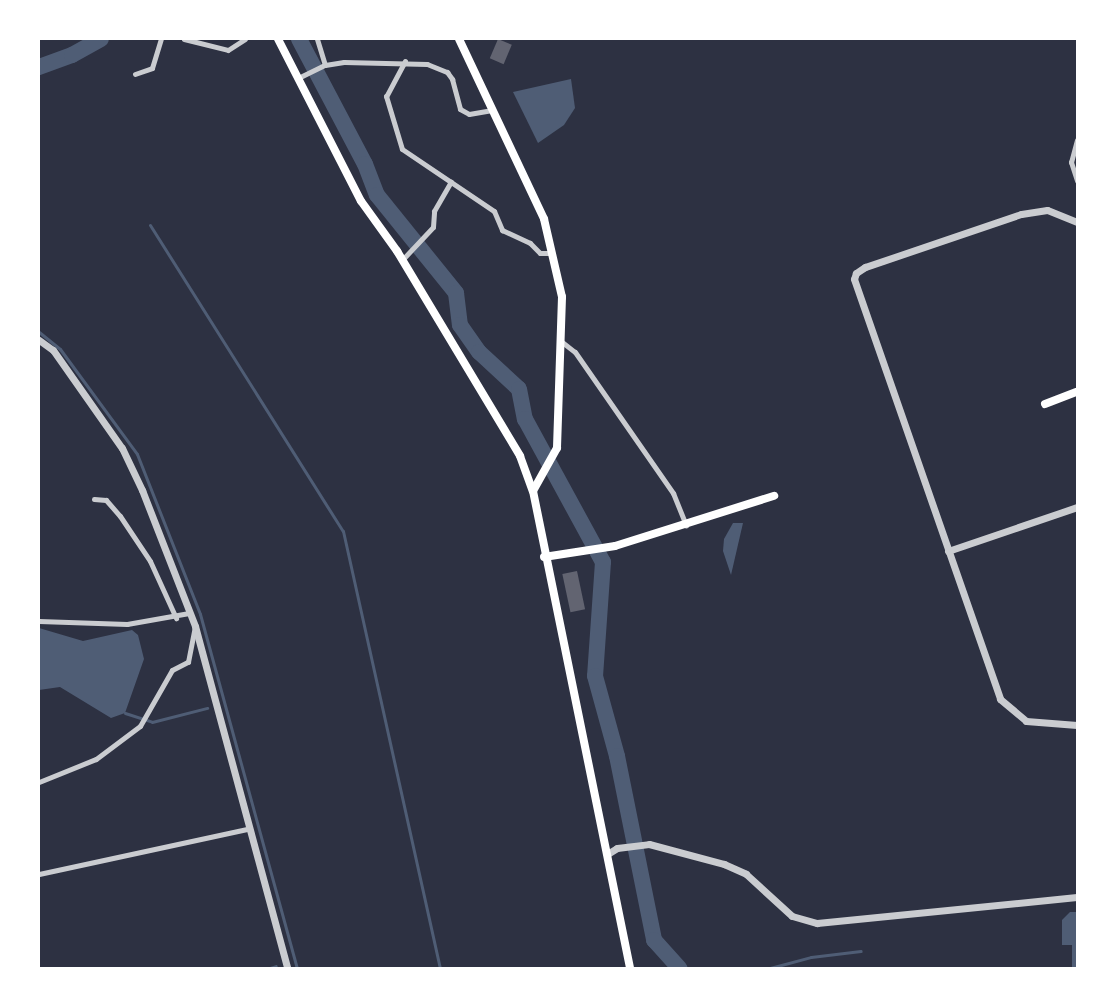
<!DOCTYPE html>
<html>
<head>
<meta charset="utf-8">
<style>
  body { margin:0 }
  #map { position:relative; width:1116px; height:1007px; overflow:hidden; background:#2d3142; font-family:"DM Sans",sans-serif }
  div>[style] { position:absolute }
  .water>* { inset:0; background:#4f5d75 }
  .stream>* { height:3px; margin:-1.5px; padding:0 1.5px; transform-origin:1.5px; border-radius:1.5px; background:#4f5d75 }
  .river>* { height:16px; margin:-8px; padding:0 8px; transform-origin:8px; border-radius:8px; background:#4f5d75 }
  .building>* { inset:0; background:#626471; transform-origin:0 0 }
  .minor>* { height:5px; margin:-2.5px; padding:0 2.5px; transform-origin:2.5px; border-radius:2.5px; background:#caccd0 }
  .tertiary>* { height:7px; margin:-3.5px; padding:0 3.5px; transform-origin:3.5px; border-radius:3.5px; background:#caccd0 }
  .secondary>* { height:8px; margin:-4px; padding:0 4px; transform-origin:4px; border-radius:4px; background:#fff }
  span { translate:-50% -50%; white-space:nowrap; text-align:center; line-height:1.15; -webkit-text-stroke:6px #fff; paint-order:stroke }
  .frame { position:absolute; inset:0; border:40px solid #fff; pointer-events:none }
</style>
</head>
<body>
<div id="map">
  <div class="water">
    <i style="clip-path:polygon(571px 79px,575px 108px,564px 125px,538px 143px,513px 92px)"></i>
    <i style="clip-path:polygon(733px 523px,743px 523px,731px 575px,723px 551px,724px 539px)"></i>
    <i style="clip-path:polygon(39px 628px,83px 641px,132px 630px,138px 635px,144px 659px,125px 713px,111px 718px,60px 687px,39px 690px)"></i>
    <i style="clip-path:polygon(1070px 912px,1077px 912px,1077px 968px,1062px 968px,1072px 967px,1072px 945px,1062px 945px,1062px 920px)"></i>
  </div>
  <div class="stream">
    <i style="left:150px;top:225px;width:362px;rotate:57.8deg"></i>
    <i style="left:343px;top:531px;width:448px;rotate:77.5deg"></i>
    <i style="left:39px;top:332px;width:27px;rotate:39deg"></i>
    <i style="left:60px;top:349px;width:130px;rotate:53.7deg"></i>
    <i style="left:137px;top:454px;width:172px;rotate:68.5deg"></i>
    <i style="left:200px;top:614px;width:367px;rotate:74.7deg"></i>
    <i style="left:125px;top:713px;width:28px;rotate:18deg"></i>
    <i style="left:152px;top:722px;width:57px;rotate:-14.3deg"></i>
    <i style="left:270px;top:968px;width:6px;rotate:-18deg"></i>
    <i style="left:770px;top:968px;width:42px;rotate:-15deg"></i>
    <i style="left:811px;top:957px;width:50px;rotate:-6.8deg"></i>
  </div>
  <div class="river">
    <i style="left:299px;top:39px;width:141px;rotate:62.2deg"></i>
    <i style="left:365px;top:164px;width:33px;rotate:69deg"></i>
    <i style="left:377px;top:195px;width:126px;rotate:51.1deg"></i>
    <i style="left:456px;top:293px;width:32px;rotate:83deg"></i>
    <i style="left:460px;top:325px;width:33px;rotate:55deg"></i>
    <i style="left:479px;top:352px;width:54px;rotate:42.8deg"></i>
    <i style="left:519px;top:389px;width:31px;rotate:79deg"></i>
    <i style="left:525px;top:419px;width:163px;rotate:61.4deg"></i>
    <i style="left:603px;top:562px;width:114px;rotate:94deg"></i>
    <i style="left:595px;top:676px;width:83px;rotate:74.6deg"></i>
    <i style="left:617px;top:756px;width:188px;rotate:78.6deg"></i>
    <i style="left:654px;top:940px;width:38px;rotate:48deg"></i>
    <i style="left:39px;top:67px;width:35px;rotate:-20deg"></i>
    <i style="left:72px;top:55px;width:33px;rotate:-29deg"></i>
  </div>
  <div class="building">
    <i style="left:498px;top:39px;width:15px;height:21px;rotate:23deg"></i>
    <i style="left:577px;top:571px;width:39px;height:15px;rotate:78deg"></i>
  </div>
  <div class="minor">
    <i style="left:184px;top:39px;width:45px;rotate:14deg"></i>
    <i style="left:228px;top:50px;width:20px;rotate:-33deg"></i>
    <i style="left:317px;top:39px;width:27px;rotate:73deg"></i>
    <i style="left:405px;top:61px;width:40px;rotate:118deg"></i>
    <i style="left:386px;top:96px;width:55px;rotate:73.2deg"></i>
    <i style="left:402px;top:149px;width:111px;rotate:34deg"></i>
    <i style="left:494px;top:211px;width:21px;rotate:67deg"></i>
    <i style="left:502px;top:230px;width:31px;rotate:25deg"></i>
    <i style="left:530px;top:243px;width:14px;rotate:45deg"></i>
    <i style="left:540px;top:253px;width:12px"></i>
    <i style="left:135px;top:74px;width:18px;rotate:-19deg"></i>
    <i style="left:152px;top:68px;width:30px;rotate:-73deg"></i>
    <i style="left:298px;top:78px;width:30px;rotate:-26deg"></i>
    <i style="left:325px;top:65px;width:19px;rotate:-9deg"></i>
    <i style="left:344px;top:62px;width:83px;rotate:1.4deg"></i>
    <i style="left:427px;top:64px;width:22px;rotate:22deg"></i>
    <i style="left:447px;top:72px;width:9px;rotate:54deg"></i>
    <i style="left:452px;top:79px;width:31px;rotate:75deg"></i>
    <i style="left:460px;top:109px;width:10px;rotate:29deg"></i>
    <i style="left:469px;top:114px;width:22px;rotate:-10deg"></i>
    <i style="left:1077px;top:140px;width:23px;rotate:105deg"></i>
    <i style="left:1071px;top:162px;width:20px;rotate:72deg"></i>
    <i style="left:402px;top:260px;width:45px;rotate:-46.8deg"></i>
    <i style="left:433px;top:227px;width:16px;rotate:-86deg"></i>
    <i style="left:434px;top:211px;width:34px;rotate:-60deg"></i>
    <i style="left:562px;top:342px;width:16px;rotate:38deg"></i>
    <i style="left:575px;top:352px;width:172px;rotate:55.2deg"></i>
    <i style="left:673px;top:493px;width:35px;rotate:68deg"></i>
    <i style="left:94px;top:499px;width:12px;rotate:5deg"></i>
    <i style="left:106px;top:500px;width:21px;rotate:49deg"></i>
    <i style="left:120px;top:516px;width:54px;rotate:56.3deg"></i>
    <i style="left:150px;top:561px;width:63px;rotate:65.5deg"></i>
    <i style="left:39px;top:621px;width:88px;rotate:2deg"></i>
    <i style="left:127px;top:624px;width:63px;rotate:-10.1deg"></i>
    <i style="left:39px;top:782px;width:61px;rotate:-22deg"></i>
    <i style="left:96px;top:759px;width:55px;rotate:-36.9deg"></i>
    <i style="left:140px;top:726px;width:64px;rotate:-60.3deg"></i>
    <i style="left:172px;top:670px;width:18px;rotate:-27deg"></i>
    <i style="left:188px;top:662px;width:36px;rotate:-79deg"></i>
    <i style="left:39px;top:874px;width:214px;rotate:-12.2deg"></i>
  </div>
  <div class="tertiary">
    <i style="left:1077px;top:222px;width:32px;rotate:-158deg"></i>
    <i style="left:1047px;top:210px;width:26px;rotate:171deg"></i>
    <i style="left:1021px;top:214px;width:165px;rotate:161.2deg"></i>
    <i style="left:865px;top:267px;width:11px;rotate:146deg"></i>
    <i style="left:856px;top:273px;width:6px;rotate:108deg"></i>
    <i style="left:854px;top:279px;width:445px;rotate:70.8deg"></i>
    <i style="left:1000px;top:699px;width:34px;rotate:40deg"></i>
    <i style="left:1026px;top:721px;width:51px;rotate:4.5deg"></i>
    <i style="left:39px;top:340px;width:17px;rotate:36deg"></i>
    <i style="left:53px;top:350px;width:120px;rotate:54.9deg"></i>
    <i style="left:122px;top:448px;width:47px;rotate:64.5deg"></i>
    <i style="left:142px;top:490px;width:146px;rotate:68.7deg"></i>
    <i style="left:195px;top:626px;width:354px;rotate:74.9deg"></i>
    <i style="left:948px;top:551px;width:136px;rotate:-18.8deg"></i>
    <i style="left:609px;top:853px;width:9px;rotate:-32deg"></i>
    <i style="left:617px;top:848px;width:32px;rotate:-7deg"></i>
    <i style="left:649px;top:844px;width:78px;rotate:14.9deg"></i>
    <i style="left:724px;top:864px;width:24px;rotate:24deg"></i>
    <i style="left:746px;top:874px;width:62px;rotate:42.4deg"></i>
    <i style="left:792px;top:916px;width:26px;rotate:16deg"></i>
    <i style="left:817px;top:923px;width:261px;rotate:-5.7deg"></i>
  </div>
  <div class="secondary">
    <i style="left:278px;top:39px;width:182px;rotate:62.9deg"></i>
    <i style="left:361px;top:201px;width:62px;rotate:54.2deg"></i>
    <i style="left:397px;top:251px;width:239px;rotate:59deg"></i>
    <i style="left:520px;top:456px;width:37px;rotate:70deg"></i>
    <i style="left:533px;top:491px;width:487px;rotate:78.5deg"></i>
    <i style="left:459px;top:39px;width:199px;rotate:64.7deg"></i>
    <i style="left:544px;top:219px;width:80px;rotate:77deg"></i>
    <i style="left:562px;top:297px;width:151px;rotate:91.9deg"></i>
    <i style="left:557px;top:448px;width:49px;rotate:119.2deg"></i>
    <i style="left:1045px;top:404px;width:34px;rotate:-21deg"></i>
    <i style="left:544px;top:557px;width:72px;rotate:-8.8deg"></i>
    <i style="left:615px;top:546px;width:167px;rotate:-17.5deg"></i>
  </div>
  <div class="frame"></div>
</div>
</body>
</html>
